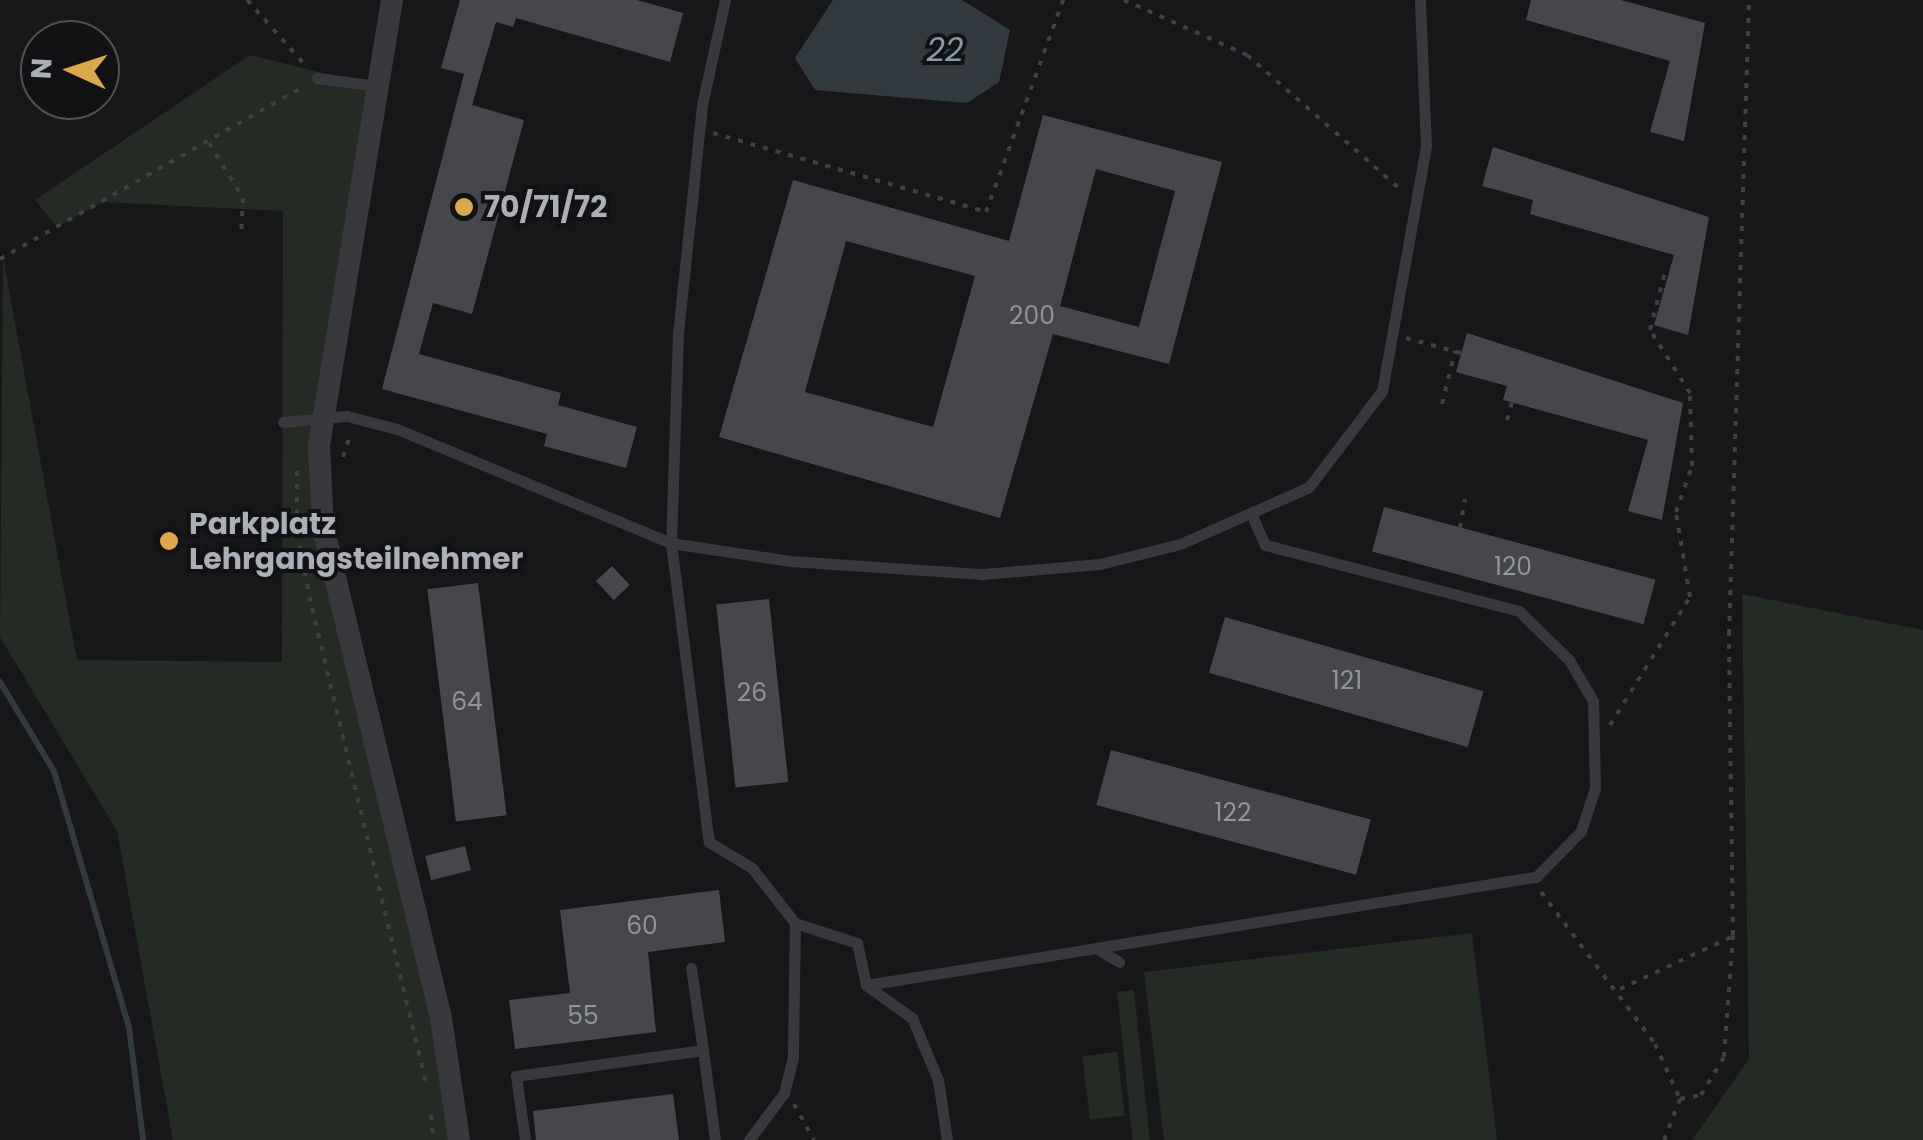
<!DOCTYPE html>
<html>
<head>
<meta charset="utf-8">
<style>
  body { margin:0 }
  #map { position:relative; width:1923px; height:1140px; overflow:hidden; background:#171719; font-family:Poppins,sans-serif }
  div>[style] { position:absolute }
  .green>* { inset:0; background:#242a24; transform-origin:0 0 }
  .water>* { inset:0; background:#323a40 }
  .stream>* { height:6px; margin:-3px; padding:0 3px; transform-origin:3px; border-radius:3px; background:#323a40 }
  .building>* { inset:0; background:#46474b; transform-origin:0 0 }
  .path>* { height:4px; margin-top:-2px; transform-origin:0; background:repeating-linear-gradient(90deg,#3f4044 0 5px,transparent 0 13px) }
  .lane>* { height:11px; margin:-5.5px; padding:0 5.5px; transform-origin:5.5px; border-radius:5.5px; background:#39393d }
  .street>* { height:22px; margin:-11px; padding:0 11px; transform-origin:11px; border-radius:11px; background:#39393d }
  .dots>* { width:28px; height:28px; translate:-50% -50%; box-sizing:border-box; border:5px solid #121214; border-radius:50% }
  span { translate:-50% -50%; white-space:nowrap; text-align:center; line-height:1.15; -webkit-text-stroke:8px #121214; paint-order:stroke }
  .number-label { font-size:25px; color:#92959c }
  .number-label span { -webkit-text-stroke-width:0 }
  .poi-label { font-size:30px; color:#abafb7; font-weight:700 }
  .left { translate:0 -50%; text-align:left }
  .water-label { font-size:32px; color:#869cae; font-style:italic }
  .north { position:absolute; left:20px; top:20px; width:100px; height:100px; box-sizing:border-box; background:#121214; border:2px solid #4f5155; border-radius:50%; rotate:273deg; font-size:28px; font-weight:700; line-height:40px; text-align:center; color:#abafb7 }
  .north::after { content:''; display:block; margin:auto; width:35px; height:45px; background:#dba94c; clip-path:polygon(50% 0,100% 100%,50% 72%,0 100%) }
</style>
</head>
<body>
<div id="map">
  <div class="green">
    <i style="clip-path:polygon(250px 55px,380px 87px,325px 416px,323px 527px,459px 1140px,173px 1140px,117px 831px,0 637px,3px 257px,77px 660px,282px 662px,283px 211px,103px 202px,57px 227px,35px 200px)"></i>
    <i style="clip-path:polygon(1742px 594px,1923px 630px,1923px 1140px,1692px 1140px,1749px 1059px)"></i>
    <i style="clip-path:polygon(1472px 933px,1497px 1140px,1164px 1140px,1144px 972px)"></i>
    <i style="left:1134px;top:990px;width:151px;height:17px;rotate:84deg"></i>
    <i style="left:1117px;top:1052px;width:64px;height:35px;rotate:83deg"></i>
  </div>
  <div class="water">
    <i style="clip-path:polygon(833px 0,962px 0,1010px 30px,999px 82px,967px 103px,815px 90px,795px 58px)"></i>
  </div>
  <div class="stream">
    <i style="left:0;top:682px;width:104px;rotate:58.8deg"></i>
    <i style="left:54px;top:771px;width:267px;rotate:73.7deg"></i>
    <i style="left:129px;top:1027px;width:114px;rotate:82.9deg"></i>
  </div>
  <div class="building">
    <i style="clip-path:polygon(460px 0,637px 0,683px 13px,670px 62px,516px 18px,513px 27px,496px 22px,472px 105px,524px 120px,472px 314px,433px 303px,419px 354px,561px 393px,558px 405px,637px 427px,626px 468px,544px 446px,547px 434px,382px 389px,464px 74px,441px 68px)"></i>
    <i style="clip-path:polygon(1531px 0,1621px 0,1705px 23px,1684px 141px,1650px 132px,1670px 61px,1526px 20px)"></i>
    <i style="clip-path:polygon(evenodd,1043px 115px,1222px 162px,1169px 364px,1053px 334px,1000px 518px,719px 437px,793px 180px,1009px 241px,1043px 115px,1096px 169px,1175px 191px,1139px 327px,1060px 306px,1096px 169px,1043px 115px,846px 241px,975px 276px,933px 427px,805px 392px,846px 241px)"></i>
    <i style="clip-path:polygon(1493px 147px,1709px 217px,1688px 335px,1654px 325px,1674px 255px,1530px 214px,1533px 200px,1482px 186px)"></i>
    <i style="clip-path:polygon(1467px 333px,1683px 403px,1662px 520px,1628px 511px,1648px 440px,1503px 400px,1507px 386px,1456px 372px)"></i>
    <i style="left:1384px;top:507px;width:281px;height:46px;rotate:15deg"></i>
    <i style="left:612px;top:566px;width:26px;height:22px;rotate:47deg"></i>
    <i style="left:478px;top:583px;width:234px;height:51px;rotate:83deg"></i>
    <i style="left:769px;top:599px;width:184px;height:53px;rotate:84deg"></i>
    <i style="left:1225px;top:617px;width:269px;height:58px;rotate:16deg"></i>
    <i style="left:1111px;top:750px;width:269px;height:57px;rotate:15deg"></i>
    <i style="left:465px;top:846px;width:25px;height:41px;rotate:76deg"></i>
    <i style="clip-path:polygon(719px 890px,725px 942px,648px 952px,656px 1032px,515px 1049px,509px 1000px,570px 993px,560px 910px)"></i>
    <i style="clip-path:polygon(673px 1094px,679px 1140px,536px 1140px,533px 1111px)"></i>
  </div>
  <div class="path">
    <i style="left:247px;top:0;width:90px;rotate:48.2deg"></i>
    <i style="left:1124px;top:0;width:135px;rotate:24.1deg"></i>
    <i style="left:1247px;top:55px;width:203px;rotate:41.2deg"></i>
    <i style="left:713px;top:133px;width:284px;rotate:16.1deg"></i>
    <i style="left:986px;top:212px;width:226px;rotate:-70deg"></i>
    <i style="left:209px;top:143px;width:65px;rotate:58.3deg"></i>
    <i style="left:243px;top:198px;width:35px;rotate:93deg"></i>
    <i style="left:0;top:259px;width:351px;rotate:-29.6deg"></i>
    <i style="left:1406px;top:338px;width:57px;rotate:15.3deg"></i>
    <i style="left:1442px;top:404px;width:55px;rotate:-76.2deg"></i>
    <i style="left:1507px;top:420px;width:19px;rotate:-74deg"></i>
    <i style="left:343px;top:457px;width:23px;rotate:-72deg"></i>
    <i style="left:297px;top:471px;width:62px;rotate:90deg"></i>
    <i style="left:297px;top:533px;width:76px;rotate:78.7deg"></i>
    <i style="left:312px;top:608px;width:492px;rotate:76.5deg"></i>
    <i style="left:1460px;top:528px;width:29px;rotate:-80deg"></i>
    <i style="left:1610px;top:725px;width:151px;rotate:-58deg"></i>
    <i style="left:1690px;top:597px;width:86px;rotate:-99.4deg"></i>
    <i style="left:1676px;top:512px;width:49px;rotate:-70.8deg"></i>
    <i style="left:1692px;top:466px;width:73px;rotate:-91.6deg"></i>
    <i style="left:1690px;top:393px;width:75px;rotate:-122.4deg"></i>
    <i style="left:1650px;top:330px;width:60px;rotate:-75.5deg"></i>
    <i style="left:1541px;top:892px;width:190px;rotate:53.1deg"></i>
    <i style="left:1655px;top:1044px;width:60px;rotate:65.6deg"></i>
    <i style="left:1680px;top:1099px;width:44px;rotate:111.3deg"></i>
    <i style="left:1620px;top:989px;width:125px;rotate:-25.1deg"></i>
    <i style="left:1680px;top:1099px;width:21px;rotate:-11deg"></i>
    <i style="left:1701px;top:1095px;width:44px;rotate:-58.8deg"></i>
    <i style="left:1724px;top:1057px;width:122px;rotate:-85.8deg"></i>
    <i style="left:1733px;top:935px;width:301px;rotate:-90.8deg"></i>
    <i style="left:1729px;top:634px;width:634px;rotate:-88.19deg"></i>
    <i style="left:794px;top:1104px;width:41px;rotate:60.9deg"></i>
    <i style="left:431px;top:1115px;width:25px;rotate:85deg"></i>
  </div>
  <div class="lane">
    <i style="left:725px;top:0;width:107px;rotate:102.4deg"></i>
    <i style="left:702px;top:105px;width:230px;rotate:96deg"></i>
    <i style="left:678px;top:334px;width:209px;rotate:91.9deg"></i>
    <i style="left:671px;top:543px;width:301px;rotate:82.8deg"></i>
    <i style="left:709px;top:842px;width:50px;rotate:31.2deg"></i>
    <i style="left:752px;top:868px;width:70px;rotate:52deg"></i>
    <i style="left:795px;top:923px;width:134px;rotate:90.9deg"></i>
    <i style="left:793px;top:1057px;width:37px;rotate:104deg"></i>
    <i style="left:784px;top:1093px;width:59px;rotate:126.7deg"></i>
    <i style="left:317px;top:78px;width:62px;rotate:7.5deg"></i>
    <i style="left:283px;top:422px;width:64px;rotate:-5.4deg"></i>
    <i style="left:347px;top:416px;width:52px;rotate:14.6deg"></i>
    <i style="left:397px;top:429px;width:297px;rotate:22.6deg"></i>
    <i style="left:671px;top:543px;width:120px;rotate:8.6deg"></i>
    <i style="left:790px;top:561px;width:193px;rotate:3.9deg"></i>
    <i style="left:983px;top:574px;width:117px;rotate:-4.9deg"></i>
    <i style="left:1100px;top:564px;width:82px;rotate:-14deg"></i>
    <i style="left:1180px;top:544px;width:141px;rotate:-23.8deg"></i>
    <i style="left:1309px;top:487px;width:121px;rotate:-52.8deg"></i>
    <i style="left:1382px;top:391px;width:249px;rotate:-79.8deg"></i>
    <i style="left:1426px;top:146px;width:146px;rotate:-92.4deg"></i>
    <i style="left:795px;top:923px;width:65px;rotate:17.9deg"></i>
    <i style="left:857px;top:943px;width:43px;rotate:77.9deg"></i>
    <i style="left:866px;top:985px;width:57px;rotate:35.7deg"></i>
    <i style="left:912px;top:1018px;width:67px;rotate:67.2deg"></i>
    <i style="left:938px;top:1080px;width:61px;rotate:81.5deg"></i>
    <i style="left:1096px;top:948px;width:446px;rotate:-9.2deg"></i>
    <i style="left:1536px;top:877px;width:64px;rotate:-45.6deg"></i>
    <i style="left:1581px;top:831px;width:45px;rotate:-72deg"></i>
    <i style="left:1595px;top:788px;width:87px;rotate:-91.3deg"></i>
    <i style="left:1593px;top:701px;width:48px;rotate:-120.3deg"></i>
    <i style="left:1569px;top:660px;width:70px;rotate:-135.6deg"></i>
    <i style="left:1519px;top:611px;width:262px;rotate:-165.4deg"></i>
    <i style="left:1265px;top:545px;width:34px;rotate:-114deg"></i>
    <i style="left:691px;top:968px;width:83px;rotate:81.7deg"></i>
    <i style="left:866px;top:985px;width:233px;rotate:-9.1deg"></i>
    <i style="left:1096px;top:948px;width:27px;rotate:31deg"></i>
    <i style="left:525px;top:1140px;width:65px;rotate:-98deg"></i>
    <i style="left:516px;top:1076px;width:189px;rotate:-7.9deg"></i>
    <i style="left:703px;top:1050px;width:91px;rotate:82.4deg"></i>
  </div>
  <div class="street">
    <i style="left:392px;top:0;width:453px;rotate:99.3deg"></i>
    <i style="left:319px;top:447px;width:80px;rotate:87.1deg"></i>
    <i style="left:323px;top:527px;width:505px;rotate:76.49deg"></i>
    <i style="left:441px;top:1018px;width:123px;rotate:81.6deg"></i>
  </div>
  <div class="dots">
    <i style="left:464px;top:207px;background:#dba94c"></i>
    <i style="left:169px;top:541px;background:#dba94c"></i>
  </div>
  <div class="number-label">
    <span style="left:1032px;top:316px">200</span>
    <span style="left:1513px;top:567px">120</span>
    <span style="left:1347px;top:681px">121</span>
    <span style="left:752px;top:693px">26</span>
    <span style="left:467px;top:702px">64</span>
    <span style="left:1233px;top:813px">122</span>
    <span style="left:642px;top:926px">60</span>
    <span style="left:583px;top:1016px">55</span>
  </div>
  <div class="poi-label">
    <span class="left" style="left:484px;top:207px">70/71/72</span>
    <span class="left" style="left:189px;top:541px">Parkplatz<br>Lehrgangsteilnehmer</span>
  </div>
  <div class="water-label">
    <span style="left:945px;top:50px">22</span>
  </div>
  <div class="north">N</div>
</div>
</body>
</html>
